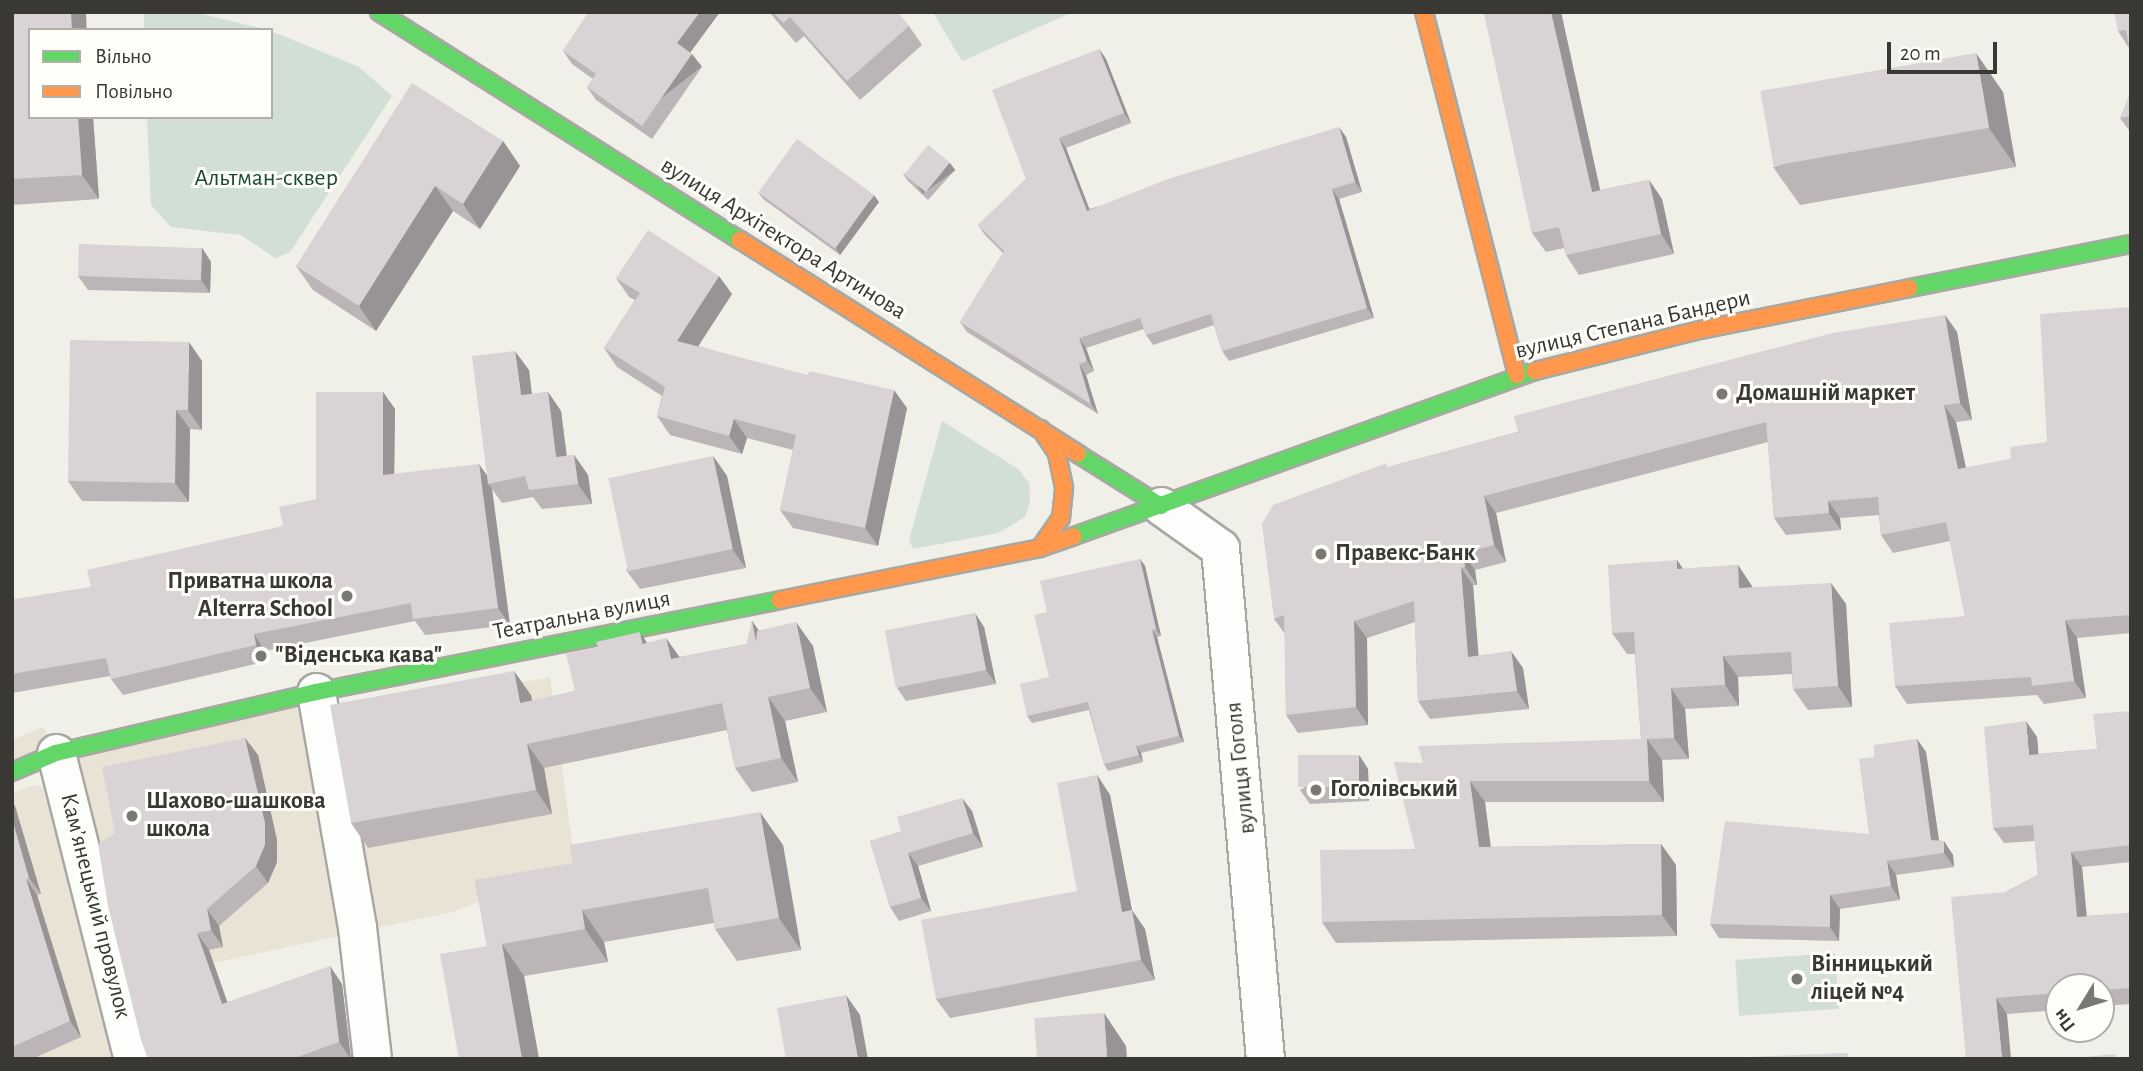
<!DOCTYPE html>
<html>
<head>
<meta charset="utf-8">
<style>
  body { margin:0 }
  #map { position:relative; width:2143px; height:1071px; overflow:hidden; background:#f0efe8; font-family:"Alegreya Sans",sans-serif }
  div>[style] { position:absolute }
  .commercial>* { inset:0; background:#e8e3d4 }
  .green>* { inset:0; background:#d2dfd5; transform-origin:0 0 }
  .roads { filter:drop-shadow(2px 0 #a8a8a3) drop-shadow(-2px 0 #a8a8a3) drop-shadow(0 2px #a8a8a3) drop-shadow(0 -2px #a8a8a3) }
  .street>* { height:37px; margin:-18.5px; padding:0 18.5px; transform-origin:18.5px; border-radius:18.5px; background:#fdfdfc }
  .fast>* { height:16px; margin:-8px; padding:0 8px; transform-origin:8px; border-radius:8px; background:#63d668 }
  .slow>* { height:16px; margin:-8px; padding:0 8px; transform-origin:8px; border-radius:8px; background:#ff974d }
  .wall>* { inset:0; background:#bbb5b7 }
  .shaded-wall>* { inset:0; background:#989495; transform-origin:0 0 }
  .building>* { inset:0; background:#d9d3d5; transform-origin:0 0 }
  .dots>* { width:19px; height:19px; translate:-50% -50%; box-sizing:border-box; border:4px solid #fffef9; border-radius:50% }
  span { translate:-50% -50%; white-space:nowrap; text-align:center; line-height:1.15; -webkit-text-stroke:6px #fffef9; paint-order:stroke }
  .park-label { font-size:24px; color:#174a36 }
  .street-label { font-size:24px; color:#393834 }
  .poi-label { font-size:24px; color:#393834; font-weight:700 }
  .left { translate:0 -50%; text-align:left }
  .right { translate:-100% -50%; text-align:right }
  .frame { position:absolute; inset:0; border:14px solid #393834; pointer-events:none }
  .legend { position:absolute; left:28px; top:28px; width:245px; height:91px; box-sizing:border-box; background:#fffef9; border:2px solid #b0afaa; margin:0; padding:9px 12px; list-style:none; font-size:21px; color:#393834 }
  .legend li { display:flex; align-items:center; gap:14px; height:35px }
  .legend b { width:35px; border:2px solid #b0afaa }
  .north { position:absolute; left:2045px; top:973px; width:70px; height:70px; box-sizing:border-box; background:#fffef9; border:2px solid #b0afaa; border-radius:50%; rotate:232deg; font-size:19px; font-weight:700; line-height:28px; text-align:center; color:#393834 }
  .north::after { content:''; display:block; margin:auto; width:24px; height:32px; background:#797873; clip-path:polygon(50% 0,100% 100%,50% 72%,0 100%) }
  .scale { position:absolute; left:1887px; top:42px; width:110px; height:32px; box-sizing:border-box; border:4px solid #393834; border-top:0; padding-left:9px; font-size:21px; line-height:24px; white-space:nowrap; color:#393834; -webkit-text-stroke:5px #fffef9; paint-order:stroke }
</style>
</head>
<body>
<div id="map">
  <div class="commercial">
    <i style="clip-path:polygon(550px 677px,575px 866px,452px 912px,114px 984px,57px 754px,12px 772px,12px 740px,43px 727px,57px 753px,316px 692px,325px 721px)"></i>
    <i style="clip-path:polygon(33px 785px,54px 790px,127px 1059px,12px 1059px,12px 794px)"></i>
  </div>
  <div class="green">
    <i style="clip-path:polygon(144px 12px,193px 12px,269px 30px,144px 30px)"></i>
    <i style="clip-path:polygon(933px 12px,1073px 12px,962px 61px)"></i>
    <i style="clip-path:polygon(271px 31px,359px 67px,392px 96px,290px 252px,275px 258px,241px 235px,171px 227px,151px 205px,147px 117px,271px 117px)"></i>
    <i style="clip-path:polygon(942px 421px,1018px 469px,1029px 483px,1030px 501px,1025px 517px,998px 533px,913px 549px,909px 540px)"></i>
    <i style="left:1835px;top:953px;width:56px;height:100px;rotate:86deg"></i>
  </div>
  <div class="roads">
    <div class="street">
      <i style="left:1161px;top:506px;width:72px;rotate:35.4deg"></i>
      <i style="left:1220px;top:548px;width:513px;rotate:84.97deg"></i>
      <i style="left:316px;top:692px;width:239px;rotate:80.1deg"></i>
      <i style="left:357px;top:927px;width:133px;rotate:83.5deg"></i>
      <i style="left:56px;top:753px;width:316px;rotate:75.9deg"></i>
    </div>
    <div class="fast">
      <i style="left:379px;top:12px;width:427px;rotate:32.3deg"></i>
      <i style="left:1910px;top:288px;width:225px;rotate:-11.3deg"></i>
      <i style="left:1078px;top:454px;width:98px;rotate:32.1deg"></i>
      <i style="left:1074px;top:536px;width:490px;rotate:-19.7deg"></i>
      <i style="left:12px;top:772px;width:48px;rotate:-23.4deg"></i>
      <i style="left:56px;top:753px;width:267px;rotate:-13.2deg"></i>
      <i style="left:316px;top:692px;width:473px;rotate:-11.2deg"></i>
    </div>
    <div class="slow">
      <i style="left:1424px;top:12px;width:375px;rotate:75.6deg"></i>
      <i style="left:740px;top:240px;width:400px;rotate:32.3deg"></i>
      <i style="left:1535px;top:371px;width:170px;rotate:-14deg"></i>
      <i style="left:1700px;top:330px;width:214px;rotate:-11.3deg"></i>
      <i style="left:1040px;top:548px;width:37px;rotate:-55deg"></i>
      <i style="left:1061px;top:518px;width:31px;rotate:-84deg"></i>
      <i style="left:1064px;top:487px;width:35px;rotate:-102deg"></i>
      <i style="left:1057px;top:453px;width:29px;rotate:-124deg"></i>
      <i style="left:780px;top:600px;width:265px;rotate:-11.3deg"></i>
      <i style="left:1040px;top:548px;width:36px;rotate:-19deg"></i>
    </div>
  </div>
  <div class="wall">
    <i style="clip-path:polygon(12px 12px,86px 12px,87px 30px,30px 30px,93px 117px,99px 199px,12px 205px)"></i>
    <i style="clip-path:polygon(589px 12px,720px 12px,690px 52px,702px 67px,652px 139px,596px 100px,587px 87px,593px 79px,572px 64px,563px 51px)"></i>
    <i style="clip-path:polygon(769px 12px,897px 12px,909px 26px,922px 45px,860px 100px,804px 36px,796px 43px)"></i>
    <i style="clip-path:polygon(1484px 12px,1561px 12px,1600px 190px,1649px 180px,1662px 199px,1674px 254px,1579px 275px,1566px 255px,1564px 248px,1546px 252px,1532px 233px)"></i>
    <i style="clip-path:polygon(2131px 12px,2129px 48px,2118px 31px)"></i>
    <i style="clip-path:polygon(1099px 49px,1106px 59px,1131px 123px,1066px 148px,1089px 209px,1346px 137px,1362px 192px,1339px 199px,1374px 318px,1229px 361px,1222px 351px,1214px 325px,1153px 345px,1146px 335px,1144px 329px,1086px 348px,1094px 371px,1086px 375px,1098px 414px,967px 332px,960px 322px,1003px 253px,985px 235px,978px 225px,1026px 179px)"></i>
    <i style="clip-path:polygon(2003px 92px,2016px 167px,1800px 205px,1773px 167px)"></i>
    <i style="clip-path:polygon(2131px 92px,2131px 133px,2120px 118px)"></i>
    <i style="clip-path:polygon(503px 141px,520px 166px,480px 229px,453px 211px,376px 331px,313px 290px,296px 266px)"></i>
    <i style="clip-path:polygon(950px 163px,955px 170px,928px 200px,908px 181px,903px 174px)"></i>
    <i style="clip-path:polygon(758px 192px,879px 202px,840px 255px,763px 199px)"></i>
    <i style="clip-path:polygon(202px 248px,211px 262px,210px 293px,88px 290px,78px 276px)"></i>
    <i style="clip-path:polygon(616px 278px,732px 294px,698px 346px,907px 408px,878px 546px,793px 528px,780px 510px,793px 450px,747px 438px,742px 454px,670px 435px,657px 416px,662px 396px,617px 367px,604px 348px,635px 300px,629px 297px)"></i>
    <i style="clip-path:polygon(2131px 307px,2131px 633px,2077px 638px,2086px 698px,2044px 704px,2037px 695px,1907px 704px,1895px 686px,1965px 616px,1950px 541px,1893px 553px,1881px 535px,1879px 515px,1840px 518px,1841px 530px,1786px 535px,1774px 518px,1768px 442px,1496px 513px,1506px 562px,1475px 570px,1477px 585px,1473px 585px,1478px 655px,1523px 668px,1529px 709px,1430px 719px,1418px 701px,1415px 622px,1367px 638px,1368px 725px,1298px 733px,1286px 715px,1285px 634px,1274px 619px,1389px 467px,1945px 315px,1957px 332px,1972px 420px,1956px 422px,1966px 468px,2011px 459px,2047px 442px)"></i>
    <i style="clip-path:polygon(202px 361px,202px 430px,190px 429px,189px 502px,82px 501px,68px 481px)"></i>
    <i style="clip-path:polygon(529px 370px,532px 394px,548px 392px,561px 411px,567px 456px,574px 455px,588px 475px,592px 504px,542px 509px,533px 497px,502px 503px,492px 489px,510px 625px,425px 635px,415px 621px,265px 651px,268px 661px,123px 695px,111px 679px,110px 676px,12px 693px,12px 600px,91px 587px,283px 526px,316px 499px,383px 392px,395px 409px,394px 474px,487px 475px)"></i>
    <i style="clip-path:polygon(713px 456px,727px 476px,746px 568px,640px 589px,626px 570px)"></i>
    <i style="clip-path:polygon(1140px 559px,1145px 566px,1161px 636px,1157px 637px,1184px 742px,1141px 753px,1143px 762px,1108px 771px,1104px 764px,1089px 710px,1032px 723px,1027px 716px,1049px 677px,1047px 612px)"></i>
    <i style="clip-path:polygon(1677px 560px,1683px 569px,1738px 565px,1752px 587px,1846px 604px,1852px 707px,1808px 710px,1793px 689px,1792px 674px,1738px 677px,1739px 706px,1685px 709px,1689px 759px,1662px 760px,1664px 802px,1485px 802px,1491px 847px,1661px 844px,1676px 865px,1677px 936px,1336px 943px,1322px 922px,1415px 849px,1423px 763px,1641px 739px,1635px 654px,1627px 654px,1612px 633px)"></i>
    <i style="clip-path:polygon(752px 621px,758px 630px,813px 646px,827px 712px,785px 721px,798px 782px,752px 792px,735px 768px,727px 730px,544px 768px,552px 814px,368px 848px,351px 823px,531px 695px,532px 701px,575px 691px,647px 643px,680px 657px,747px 644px)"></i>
    <i style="clip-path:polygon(984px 627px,996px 684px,906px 701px,897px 688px)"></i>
    <i style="clip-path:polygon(2131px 711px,2131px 862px,2082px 867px,2087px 916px,2131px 913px,2131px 1004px,2101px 1006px,2101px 987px,2059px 987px,2059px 1010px,2007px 1014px,1966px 1059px,2005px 892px,2038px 875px,2035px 841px,2004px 843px,1993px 828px,2037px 737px,2038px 754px,2097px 749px)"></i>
    <i style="clip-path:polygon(245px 738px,258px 755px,277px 840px,277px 862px,268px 883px,219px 926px,223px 947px,209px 950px,227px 1002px,342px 984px,351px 1059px,148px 1059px,115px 833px)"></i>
    <i style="clip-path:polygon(1917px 739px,1926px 752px,1939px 841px,1953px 855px,1954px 867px,1896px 875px,1900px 900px,1840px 909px,1839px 941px,1719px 938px,1710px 924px,1869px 834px,1874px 757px)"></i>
    <i style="clip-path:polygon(1359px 755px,1368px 769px,1369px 801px,1310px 804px,1300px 790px)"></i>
    <i style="clip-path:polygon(1097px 775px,1110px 795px,1132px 911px,1145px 929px,1155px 980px,950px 1018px,936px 999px,1077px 891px)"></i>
    <i style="clip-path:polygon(12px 802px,15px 806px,41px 894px,37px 895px,81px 1037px,32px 1059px,12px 1059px)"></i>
    <i style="clip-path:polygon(972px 811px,983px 847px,918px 866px,931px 911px,899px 921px,890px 907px,870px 841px)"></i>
    <i style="clip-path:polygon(783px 845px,801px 950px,737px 961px,715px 929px,714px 923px,604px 942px,608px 962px,524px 976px,539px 1059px,459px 1059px,487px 946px,475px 880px)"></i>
  </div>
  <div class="shaded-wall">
    <i style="left:71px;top:12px;width:15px;height:18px"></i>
    <i style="clip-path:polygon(700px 12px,720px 12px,687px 57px,677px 43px)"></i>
    <i style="clip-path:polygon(1551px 12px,1561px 12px,1605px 212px,1592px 192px)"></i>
    <i style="clip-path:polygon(1099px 49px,1106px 59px,1131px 123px,1124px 113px)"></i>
    <i style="clip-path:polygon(1976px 53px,2003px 92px,2016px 167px,1989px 128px)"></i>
    <i style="left:692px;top:54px;width:16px;height:88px;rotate:52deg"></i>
    <i style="clip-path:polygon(78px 117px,93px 117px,99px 199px,82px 175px)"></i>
    <i style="clip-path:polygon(1339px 127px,1346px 137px,1362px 192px,1355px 182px)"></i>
    <i style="clip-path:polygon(1059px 138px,1066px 148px,1094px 221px,1087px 211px)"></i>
    <i style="clip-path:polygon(503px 141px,520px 166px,480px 229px,463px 204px)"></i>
    <i style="left:950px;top:163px;width:9px;height:40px;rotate:54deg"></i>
    <i style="clip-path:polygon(1649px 180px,1662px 199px,1674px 254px,1661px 234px)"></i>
    <i style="clip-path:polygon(435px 186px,453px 211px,376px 331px,359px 306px)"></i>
    <i style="clip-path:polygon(1332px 189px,1339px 199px,1374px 318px,1367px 308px)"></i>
    <i style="clip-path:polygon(874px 195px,879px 202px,840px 255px,836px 248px)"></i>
    <i style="clip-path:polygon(202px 248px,211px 262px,210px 293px,201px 280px)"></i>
    <i style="clip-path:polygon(719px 276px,732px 294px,690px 359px,677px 341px)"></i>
    <i style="clip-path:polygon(1945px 315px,1957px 332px,1972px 420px,1960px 403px)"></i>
    <i style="clip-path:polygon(1079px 338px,1086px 348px,1094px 371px,1087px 361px)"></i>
    <i style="clip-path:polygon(189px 342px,202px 361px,202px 430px,188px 410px)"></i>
    <i style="clip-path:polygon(515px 351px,529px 370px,534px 415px,521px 395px)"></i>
    <i style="clip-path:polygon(1079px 364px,1086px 375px,1098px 414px,1091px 404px)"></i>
    <i style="clip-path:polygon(894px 390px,907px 408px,878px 546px,865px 528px)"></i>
    <i style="clip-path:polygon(383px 392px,395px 409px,394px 492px,383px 475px)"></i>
    <i style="clip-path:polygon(548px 392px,561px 411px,569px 477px,556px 457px)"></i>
    <i style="clip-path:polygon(1944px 405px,1956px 422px,1970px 487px,1958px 469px)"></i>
    <i style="clip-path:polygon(176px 410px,190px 429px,189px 502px,175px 483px)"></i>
    <i style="clip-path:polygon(734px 419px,747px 438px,742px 454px,729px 436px)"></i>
    <i style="clip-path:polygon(574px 455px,588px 475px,592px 504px,578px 484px)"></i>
    <i style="clip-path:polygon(713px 456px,727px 476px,746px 568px,732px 549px)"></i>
    <i style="clip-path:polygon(479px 464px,491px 481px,488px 484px,492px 489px,510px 625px,498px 608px)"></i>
    <i style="clip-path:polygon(1484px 496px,1496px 513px,1506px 562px,1494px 545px)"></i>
    <i style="clip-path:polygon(1828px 501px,1840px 518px,1841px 530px,1829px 513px)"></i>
    <i style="clip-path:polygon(1463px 553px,1475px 570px,1477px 585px,1465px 567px)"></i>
    <i style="clip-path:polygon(1140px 559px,1145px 566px,1161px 636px,1156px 629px)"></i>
    <i style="clip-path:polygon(1677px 560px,1691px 581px,1677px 569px)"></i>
    <i style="clip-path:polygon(1738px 565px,1752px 586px,1754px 609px,1739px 588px)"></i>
    <i style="clip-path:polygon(1461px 568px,1473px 585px,1480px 674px,1468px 657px)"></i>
    <i style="clip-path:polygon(1831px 583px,1846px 604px,1852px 707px,1838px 686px)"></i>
    <i style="clip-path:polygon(975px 613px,984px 627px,996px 684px,986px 670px)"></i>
    <i style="clip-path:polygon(2065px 620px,2077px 638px,2086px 698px,2074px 681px)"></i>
    <i style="clip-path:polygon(752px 621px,769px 645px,756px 642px)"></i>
    <i style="clip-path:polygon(1354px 621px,1367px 638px,1368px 725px,1356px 707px)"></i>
    <i style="clip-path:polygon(796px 622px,813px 646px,827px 712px,810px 688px)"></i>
    <i style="clip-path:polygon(1152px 630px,1157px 637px,1184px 742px,1179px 736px)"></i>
    <i style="clip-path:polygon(640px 632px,656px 656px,642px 644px)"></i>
    <i style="clip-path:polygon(254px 634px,265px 651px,268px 661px,256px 645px)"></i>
    <i style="clip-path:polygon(666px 638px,683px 662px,671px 659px)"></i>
    <i style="clip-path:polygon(1511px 651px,1523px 668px,1529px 709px,1517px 691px)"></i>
    <i style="clip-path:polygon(1723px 656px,1738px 677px,1739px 706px,1725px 685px)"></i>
    <i style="clip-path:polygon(514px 671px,531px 695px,536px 727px,520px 703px)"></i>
    <i style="clip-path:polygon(1671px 688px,1685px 709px,1689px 759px,1674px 738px)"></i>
    <i style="clip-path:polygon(768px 697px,785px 721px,798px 782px,781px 758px)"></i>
    <i style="clip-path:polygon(2026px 721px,2037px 737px,2040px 771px,2029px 755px)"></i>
    <i style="clip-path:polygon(245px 738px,258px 755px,277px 840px,277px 862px,268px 883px,256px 866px)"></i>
    <i style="clip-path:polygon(1647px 739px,1662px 760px,1664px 802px,1649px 781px)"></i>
    <i style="clip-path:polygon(1917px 739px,1926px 752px,1941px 854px,1931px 840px)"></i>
    <i style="clip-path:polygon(527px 744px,544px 768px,552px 814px,536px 790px)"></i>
    <i style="clip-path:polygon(1136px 746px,1141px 753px,1143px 762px,1139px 755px)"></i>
    <i style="clip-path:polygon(1359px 755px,1368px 769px,1369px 801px,1359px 787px)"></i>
    <i style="clip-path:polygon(1097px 775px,1110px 795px,1132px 910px,1145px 929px,1155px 980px,1141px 960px,1122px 912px)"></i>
    <i style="clip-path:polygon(1470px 781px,1485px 802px,1493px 868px,1479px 847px)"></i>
    <i style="clip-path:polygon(962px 798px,972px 811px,983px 847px,973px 833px)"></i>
    <i style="clip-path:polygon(12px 802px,15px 806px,41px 894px,29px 878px,12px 819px)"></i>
    <i style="clip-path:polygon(760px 812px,783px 845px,801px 950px,779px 918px)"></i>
    <i style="clip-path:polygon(1944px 841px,1953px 855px,1954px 867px,1944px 853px)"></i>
    <i style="clip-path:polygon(1661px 844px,1676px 865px,1677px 936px,1662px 915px)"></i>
    <i style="clip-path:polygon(2071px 852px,2082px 867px,2088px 933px,2077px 917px)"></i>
    <i style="clip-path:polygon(908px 853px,918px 866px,931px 911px,921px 898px)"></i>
    <i style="clip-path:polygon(1887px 861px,1896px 875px,1900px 900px,1891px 886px)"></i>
    <i style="clip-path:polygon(26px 879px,37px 895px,81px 1037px,70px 1021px)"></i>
    <i style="clip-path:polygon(1830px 895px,1840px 909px,1839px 941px,1830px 927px)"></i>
    <i style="clip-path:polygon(207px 909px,219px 926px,223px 947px,211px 930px)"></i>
    <i style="clip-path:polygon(582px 910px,604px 942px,608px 962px,585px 929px)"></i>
    <i style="clip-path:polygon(197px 933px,209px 950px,234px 1021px,222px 1004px)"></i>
    <i style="clip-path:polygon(502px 944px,524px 976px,539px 1059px,522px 1059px)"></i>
    <i style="clip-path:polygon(330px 966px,342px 984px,351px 1059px,339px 1042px)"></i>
    <i style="clip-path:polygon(846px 995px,860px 1015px,868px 1059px,858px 1059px)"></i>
    <i style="clip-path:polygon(1996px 998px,2007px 1014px,2011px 1059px,2002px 1059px)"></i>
    <i style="clip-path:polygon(1104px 1013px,1126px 1046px,1127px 1059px,1107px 1059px)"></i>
  </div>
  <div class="building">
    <i style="clip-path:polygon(12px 12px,71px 12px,72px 30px,30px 30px,30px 117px,78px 117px,82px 175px,12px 179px)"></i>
    <i style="clip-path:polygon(589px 12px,700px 12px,677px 43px,692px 54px,642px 126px,587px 87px,596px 74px,563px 51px)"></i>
    <i style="clip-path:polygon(773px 12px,897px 12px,909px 26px,847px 81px,790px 17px,783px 23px)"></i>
    <i style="clip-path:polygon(1484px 12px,1551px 12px,1592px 192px,1649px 180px,1661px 234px,1566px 255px,1559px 227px,1532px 233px)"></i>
    <i style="clip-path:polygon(2114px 12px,2131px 12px,2131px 56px,2126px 30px,2118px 31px)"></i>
    <i style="clip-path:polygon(1099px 49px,1124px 113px,1059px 138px,1087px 211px,1168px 179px,1339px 127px,1355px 182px,1332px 189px,1367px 308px,1222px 351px,1211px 314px,1146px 335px,1140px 318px,1079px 338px,1087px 361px,1079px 364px,1091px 404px,960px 322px,1004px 251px,978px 225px,1026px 179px,992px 90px)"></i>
    <i style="left:1976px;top:53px;width:76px;height:219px;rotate:80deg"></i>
    <i style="clip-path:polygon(412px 83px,503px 141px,463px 204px,435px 186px,359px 306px,296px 266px)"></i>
    <i style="clip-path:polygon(2131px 92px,2131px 116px,2120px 118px)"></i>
    <i style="left:797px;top:139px;width:95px;height:66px;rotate:36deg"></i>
    <i style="left:928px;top:145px;width:28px;height:38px;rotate:39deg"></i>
    <i style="clip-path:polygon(648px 230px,719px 276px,677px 341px,808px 375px,809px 371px,894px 390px,865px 528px,780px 510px,796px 435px,734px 419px,729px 436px,657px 416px,665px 387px,604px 348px,640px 293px,616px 278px)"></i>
    <i style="left:79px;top:244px;width:123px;height:32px;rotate:2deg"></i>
    <i style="clip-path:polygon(2131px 307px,2131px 615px,2065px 620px,2074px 681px,2032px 686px,2031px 677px,1895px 686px,1889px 623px,1965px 616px,1946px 522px,1881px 535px,1878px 497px,1828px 501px,1829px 513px,1774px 518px,1766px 422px,1484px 496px,1494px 545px,1463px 553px,1465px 567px,1461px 568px,1468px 657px,1511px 651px,1517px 691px,1418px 701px,1414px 601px,1354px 621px,1356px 707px,1286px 715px,1284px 615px,1274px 619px,1262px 524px,1273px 505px,1387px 463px,1387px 467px,1518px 432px,1514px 416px,1833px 333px,1945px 315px,1960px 403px,1944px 405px,1958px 469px,2011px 459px,2010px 447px,2047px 442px,2040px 314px)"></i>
    <i style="clip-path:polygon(70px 340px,189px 342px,188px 410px,176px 410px,175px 483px,68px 481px)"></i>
    <i style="clip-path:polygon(515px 351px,521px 395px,548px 392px,556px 457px,574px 455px,578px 484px,529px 490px,525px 476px,488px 484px,472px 356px)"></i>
    <i style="clip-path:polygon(316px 392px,383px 392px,383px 475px,479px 464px,498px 608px,413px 619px,411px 603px,254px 634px,256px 645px,111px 679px,106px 658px,12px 674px,12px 600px,91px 587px,87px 570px,283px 526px,279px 507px,316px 499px)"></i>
    <i style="left:713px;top:456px;width:95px;height:107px;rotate:78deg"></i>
    <i style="clip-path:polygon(1140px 559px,1156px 629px,1152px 630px,1179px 736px,1136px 746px,1139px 755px,1104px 764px,1088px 702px,1027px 716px,1020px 684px,1049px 677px,1034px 615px,1047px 612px,1040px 581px)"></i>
    <i style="clip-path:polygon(1677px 560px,1677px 569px,1738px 565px,1739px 588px,1831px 583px,1838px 686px,1793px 689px,1791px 652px,1723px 656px,1725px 685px,1671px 688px,1674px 738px,1647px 739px,1649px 781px,1470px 781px,1479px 847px,1661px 844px,1662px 915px,1322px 922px,1320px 850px,1415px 849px,1394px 762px,1423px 763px,1418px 746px,1641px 739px,1634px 632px,1612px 633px,1608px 565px)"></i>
    <i style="left:975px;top:613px;width:58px;height:92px;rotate:79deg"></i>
    <i style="clip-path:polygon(752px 621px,756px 642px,757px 631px,796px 622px,810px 688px,768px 697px,781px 758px,735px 768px,722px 703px,527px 744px,536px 790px,351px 823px,330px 705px,514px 671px,520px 703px,575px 691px,566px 654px,598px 647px,596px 642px,640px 632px,642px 644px,666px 638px,671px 659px,747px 644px)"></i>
    <i style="clip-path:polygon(2131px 711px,2131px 845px,2071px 852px,2077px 917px,2131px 913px,2131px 988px,2101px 990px,2101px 987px,2059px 987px,2059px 993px,1996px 998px,2002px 1059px,1966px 1059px,1951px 897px,2005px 892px,2038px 875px,2033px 825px,1993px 828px,1984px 727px,2026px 721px,2029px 755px,2097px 749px,2093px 714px)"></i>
    <i style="clip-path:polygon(245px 738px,265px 823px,265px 845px,256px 866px,207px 909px,211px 930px,197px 933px,222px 1004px,330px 966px,339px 1042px,292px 1059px,148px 1059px,141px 1040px,108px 906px,98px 844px,115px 833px,102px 767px)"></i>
    <i style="clip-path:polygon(1917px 739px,1931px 840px,1944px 841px,1944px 853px,1887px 861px,1891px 886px,1830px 895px,1830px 927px,1710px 924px,1725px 821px,1869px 834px,1859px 759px,1874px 757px,1874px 745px)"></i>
    <i style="left:1359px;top:755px;width:32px;height:61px;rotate:90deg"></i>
    <i style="clip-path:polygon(1097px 775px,1122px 912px,1132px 910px,1141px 960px,936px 999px,921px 920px,1077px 891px,1057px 783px)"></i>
    <i style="clip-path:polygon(962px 798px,973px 833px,908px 853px,921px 898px,890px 907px,870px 841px,901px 831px,897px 817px)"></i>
    <i style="clip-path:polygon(760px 812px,779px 918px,715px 929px,708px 888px,582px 910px,585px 929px,502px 944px,522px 1059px,459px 1059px,440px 954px,487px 946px,475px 880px,573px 863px,570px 845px)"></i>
    <i style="clip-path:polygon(12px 819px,29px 878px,26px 879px,70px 1021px,12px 1047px)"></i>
    <i style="clip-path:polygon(846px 995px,858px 1059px,786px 1059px,777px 1008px)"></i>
    <i style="left:1104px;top:1013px;width:46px;height:70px;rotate:86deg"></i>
    <i style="clip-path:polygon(1848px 1053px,1848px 1059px,1695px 1059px)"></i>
    <i style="clip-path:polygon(2115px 1054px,2116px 1059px,2066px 1059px)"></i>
  </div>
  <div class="dots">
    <i style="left:1722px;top:394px;background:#797873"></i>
    <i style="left:1321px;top:554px;background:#797873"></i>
    <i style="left:347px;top:596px;background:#797873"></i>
    <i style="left:261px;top:656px;background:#797873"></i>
    <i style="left:1316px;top:790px;background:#797873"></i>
    <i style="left:132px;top:816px;background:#797873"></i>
    <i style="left:1797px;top:979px;background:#797873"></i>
  </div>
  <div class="park-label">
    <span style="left:266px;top:179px">Альтман-сквер</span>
  </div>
  <div class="street-label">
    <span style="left:783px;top:239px;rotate:32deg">вулиця Архітектора Артинова</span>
    <span style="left:1633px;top:325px;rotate:-13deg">вулиця Степана Бандери</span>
    <span style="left:582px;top:616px;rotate:-11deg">Театральна вулиця</span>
    <span style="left:1241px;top:768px;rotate:-96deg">вулиця Гоголя</span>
    <span style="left:95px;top:906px;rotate:76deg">Камʼянецький провулок</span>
  </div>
  <div class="poi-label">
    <span class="left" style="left:1736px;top:394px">Домашній маркет</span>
    <span class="left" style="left:1335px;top:554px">Правекс-Банк</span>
    <span class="right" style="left:333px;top:596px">Приватна школа<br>Alterra School</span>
    <span class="left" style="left:275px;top:656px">"Віденська кава"</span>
    <span class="left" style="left:1330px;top:790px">Гоголівський</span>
    <span class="left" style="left:146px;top:816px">Шахово-шашкова<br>школа</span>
    <span class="left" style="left:1811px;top:979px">Вінницький<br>ліцей №4</span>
  </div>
  <div class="frame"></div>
  <ul class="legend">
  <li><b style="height:9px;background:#63d668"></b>Вільно</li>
  <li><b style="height:9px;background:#ff974d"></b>Повільно</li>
  </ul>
  <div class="north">Пн</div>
  <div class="scale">20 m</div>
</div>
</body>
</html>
